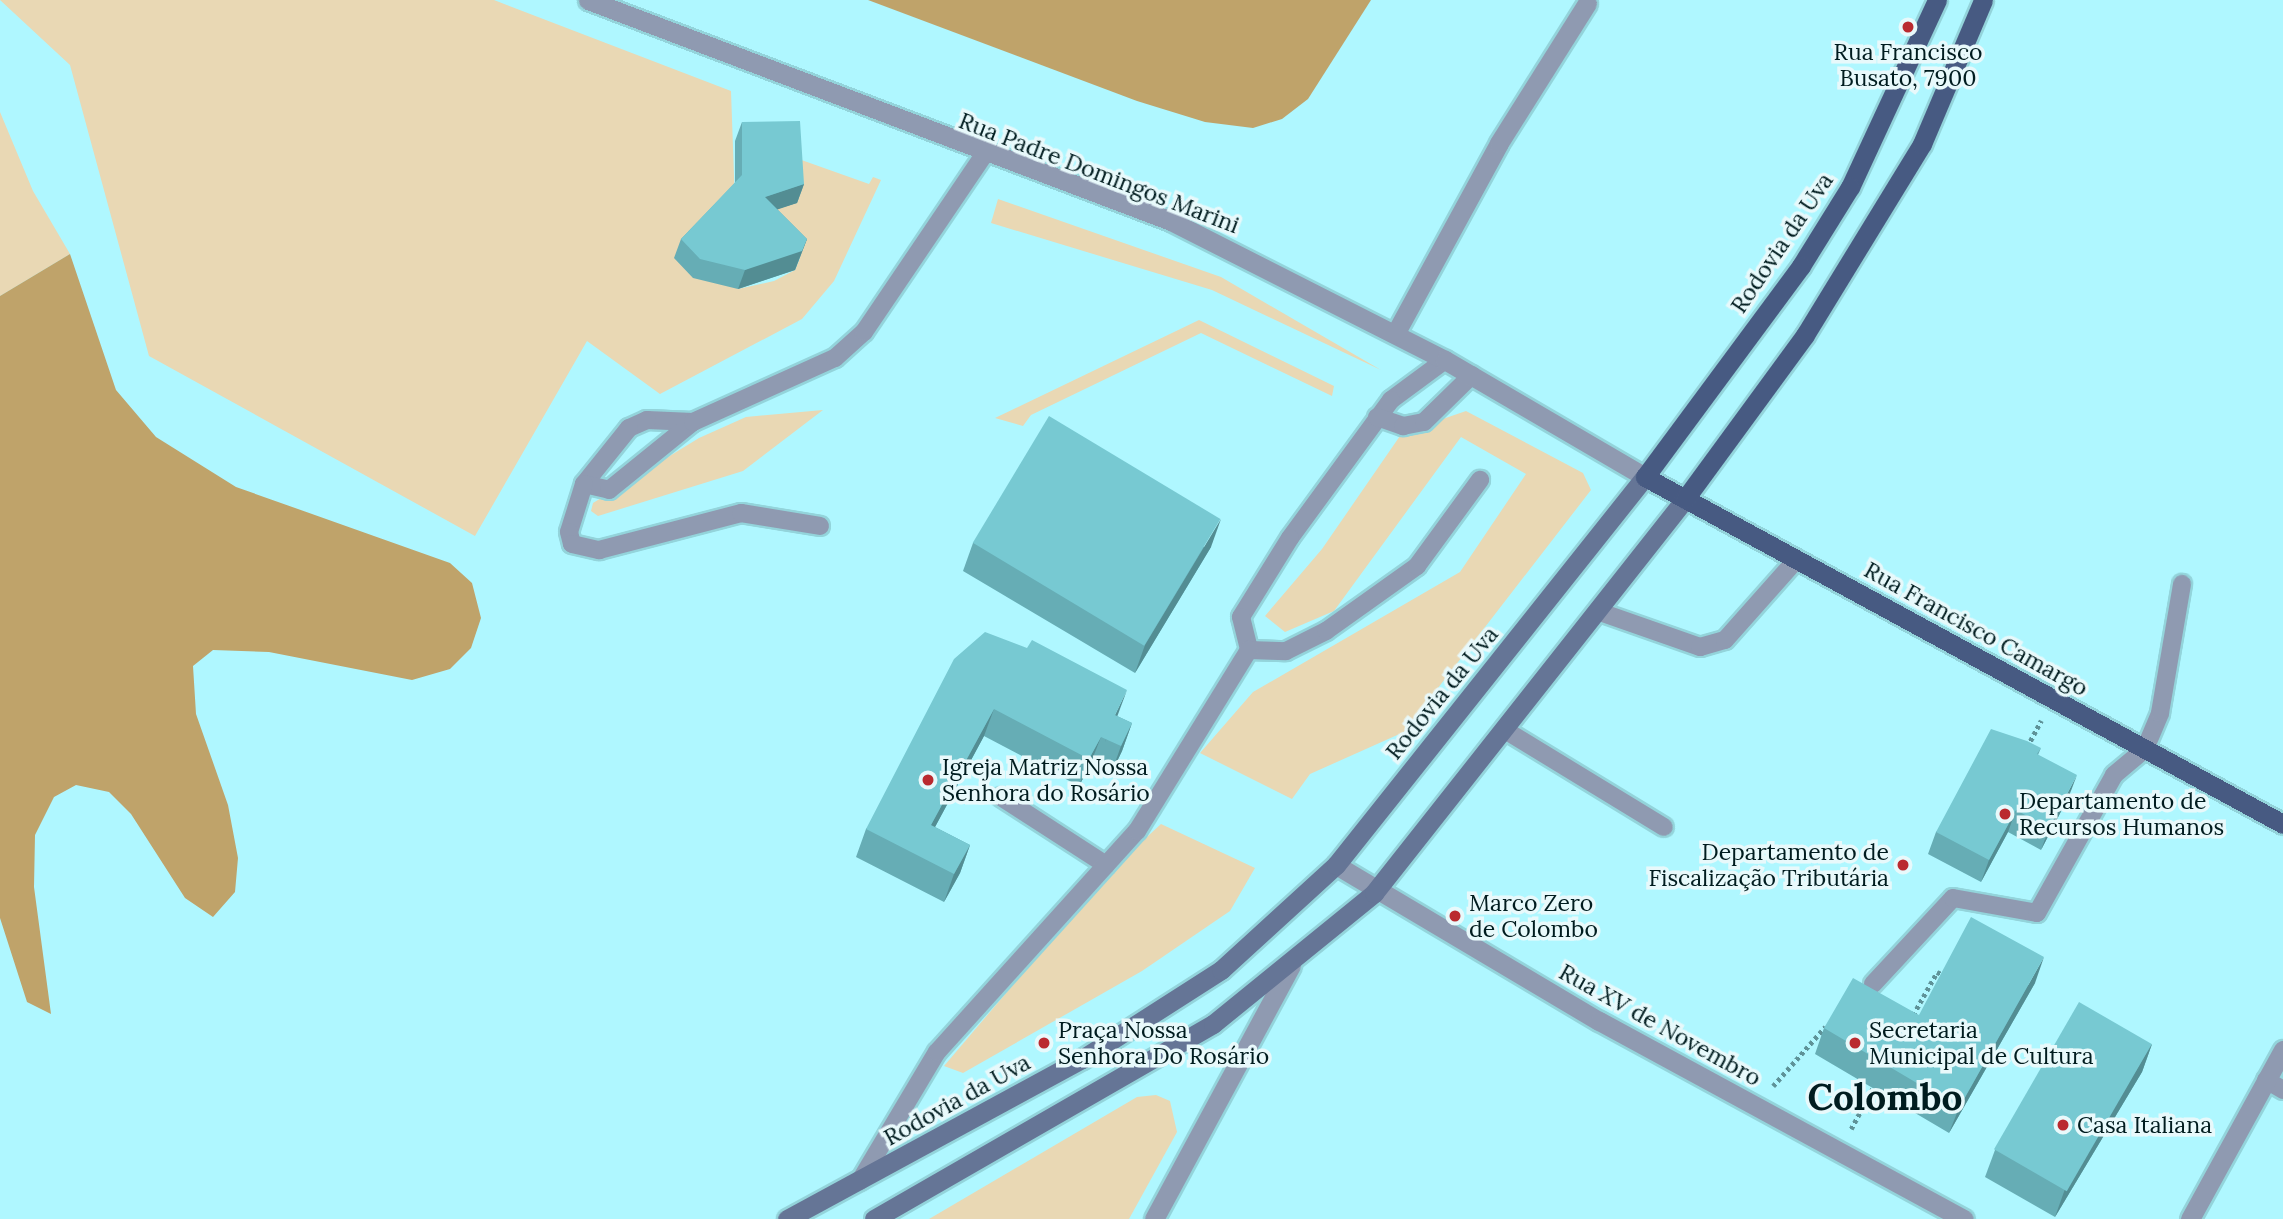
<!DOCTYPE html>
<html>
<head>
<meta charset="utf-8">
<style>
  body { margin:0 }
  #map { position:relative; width:2283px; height:1219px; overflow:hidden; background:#aff7ff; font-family:Lora,serif }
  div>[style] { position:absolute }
  .green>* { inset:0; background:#e9d8b4 }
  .forest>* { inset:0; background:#bfa36a }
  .path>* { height:4.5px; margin-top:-2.25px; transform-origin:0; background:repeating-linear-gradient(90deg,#5e9298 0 3.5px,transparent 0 7px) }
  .roads { filter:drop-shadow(2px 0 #93d4db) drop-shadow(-2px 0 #93d4db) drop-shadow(0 2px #93d4db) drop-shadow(0 -2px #93d4db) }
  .service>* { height:18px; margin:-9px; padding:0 9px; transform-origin:9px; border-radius:9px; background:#8f9ab1 }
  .pedestrian>* { height:19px; margin:-9.5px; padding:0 9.5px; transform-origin:9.5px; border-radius:9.5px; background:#8f9ab1 }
  .minor>* { height:19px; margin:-9.5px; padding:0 9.5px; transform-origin:9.5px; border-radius:9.5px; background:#8f9ab1 }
  .tertiary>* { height:19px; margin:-9.5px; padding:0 9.5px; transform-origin:9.5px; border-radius:9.5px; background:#8f9ab1 }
  .secondary>* { height:19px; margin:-9.5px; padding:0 9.5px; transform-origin:9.5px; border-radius:9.5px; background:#657596 }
  .primary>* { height:19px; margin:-9.5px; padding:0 9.5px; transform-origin:9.5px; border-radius:9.5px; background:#475a82 }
  .wall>* { inset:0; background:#66adb5 }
  .shaded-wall>* { inset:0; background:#538d93 }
  .building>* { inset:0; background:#77c9d2; transform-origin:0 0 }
  .dots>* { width:19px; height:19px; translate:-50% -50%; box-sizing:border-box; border:4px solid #e8f9fb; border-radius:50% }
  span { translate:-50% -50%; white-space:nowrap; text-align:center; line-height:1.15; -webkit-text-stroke:7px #e8f9fb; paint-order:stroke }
  .poi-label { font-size:23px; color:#001c1f }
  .left { translate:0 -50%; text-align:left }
  .right { translate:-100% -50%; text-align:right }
  .street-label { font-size:23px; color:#001c1f }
  .town-label { font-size:37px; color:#001c1f; font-weight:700 }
</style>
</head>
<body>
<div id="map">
  <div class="green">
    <i style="clip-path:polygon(0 0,494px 0,731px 91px,738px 289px,774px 281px,795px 270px,800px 258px,758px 216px,793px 157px,869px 184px,873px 177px,881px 180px,834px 281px,802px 319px,660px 394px,587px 341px,475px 536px,149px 356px,70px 65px)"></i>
    <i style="clip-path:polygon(0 112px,33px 191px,70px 254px,0 296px)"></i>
    <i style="clip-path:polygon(998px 199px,1221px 277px,1381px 370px,1212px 290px,991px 223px)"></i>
    <i style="clip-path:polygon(1199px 320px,1334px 386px,1332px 396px,1201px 333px,1031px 415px,1023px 426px,995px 418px)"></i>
    <i style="clip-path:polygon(823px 410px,743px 471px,598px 516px,591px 511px,593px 503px,699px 438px,746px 417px)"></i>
    <i style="clip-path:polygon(1466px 411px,1583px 473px,1591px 490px,1404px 732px,1310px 774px,1292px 799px,1200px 753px,1253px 692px,1460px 572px,1526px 474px,1461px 437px,1334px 611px,1285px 632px,1265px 616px,1322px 549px,1402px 433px)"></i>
    <i style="clip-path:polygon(1161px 824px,1255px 868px,1230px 911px,1142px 971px,963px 1073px,944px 1066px,1110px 871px)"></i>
    <i style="clip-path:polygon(1156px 1095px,1170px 1101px,1177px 1132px,1129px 1219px,929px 1219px,1137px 1097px)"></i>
  </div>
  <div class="forest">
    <i style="clip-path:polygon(868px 0,1371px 0,1308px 99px,1282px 119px,1253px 128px,1205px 122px,1137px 101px)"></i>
    <i style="clip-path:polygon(70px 254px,116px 390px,156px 437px,236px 487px,450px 563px,472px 583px,481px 618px,471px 648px,450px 669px,412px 680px,269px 652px,213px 650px,193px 666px,196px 714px,228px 805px,238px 858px,235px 892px,213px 917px,185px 898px,131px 814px,109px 792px,76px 785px,54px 797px,35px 835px,34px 887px,51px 1014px,27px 1002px,0 918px,0 296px)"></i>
  </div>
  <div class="path">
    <i style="left:2027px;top:747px;width:30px;rotate:-62deg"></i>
    <i style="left:1913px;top:1015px;width:49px;rotate:-60.8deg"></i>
    <i style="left:1937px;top:972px;width:8px;rotate:23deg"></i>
    <i style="left:1773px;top:1086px;width:79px;rotate:-48.6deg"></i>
    <i style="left:1851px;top:1129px;width:51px;rotate:-61.9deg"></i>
  </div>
  <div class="roads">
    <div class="service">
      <i style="left:1445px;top:360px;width:67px;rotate:143.5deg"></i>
      <i style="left:1391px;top:400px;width:171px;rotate:126.2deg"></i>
      <i style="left:1290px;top:538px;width:93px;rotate:121.8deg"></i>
      <i style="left:1241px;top:617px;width:34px;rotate:76deg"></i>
      <i style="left:1249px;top:650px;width:37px;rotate:2deg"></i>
      <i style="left:1286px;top:651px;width:45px;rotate:-26.6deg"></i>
      <i style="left:1326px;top:631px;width:112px;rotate:-35.5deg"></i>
      <i style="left:1417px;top:566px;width:107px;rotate:-53.8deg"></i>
      <i style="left:1377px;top:417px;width:28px;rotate:19deg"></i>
      <i style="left:1403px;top:426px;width:21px;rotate:-11deg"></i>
      <i style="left:1424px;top:422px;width:67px;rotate:-44.4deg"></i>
      <i style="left:693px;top:422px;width:46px;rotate:-177.5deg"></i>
      <i style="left:647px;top:420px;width:20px;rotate:156deg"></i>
      <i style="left:629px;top:428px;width:72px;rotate:128.8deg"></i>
      <i style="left:584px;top:484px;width:26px;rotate:13deg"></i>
      <i style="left:609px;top:490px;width:108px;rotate:-39deg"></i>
      <i style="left:693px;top:422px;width:156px;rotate:-24.3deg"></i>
      <i style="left:835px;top:358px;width:39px;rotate:-42deg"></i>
      <i style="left:864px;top:332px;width:214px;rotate:-55.9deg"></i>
      <i style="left:584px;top:484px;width:50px;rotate:107.4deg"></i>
      <i style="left:569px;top:532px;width:12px;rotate:76deg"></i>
      <i style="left:572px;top:544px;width:28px;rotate:13deg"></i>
      <i style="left:599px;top:550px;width:147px;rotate:-14.6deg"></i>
      <i style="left:741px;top:513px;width:80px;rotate:9.3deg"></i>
      <i style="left:1600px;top:612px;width:106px;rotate:19.3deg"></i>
      <i style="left:1700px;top:647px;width:26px;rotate:-16deg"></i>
      <i style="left:1725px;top:640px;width:108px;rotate:-48.4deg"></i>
      <i style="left:1505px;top:730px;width:186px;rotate:31.4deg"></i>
      <i style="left:1001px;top:797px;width:125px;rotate:32.9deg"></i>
      <i style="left:1873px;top:984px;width:117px;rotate:-47.1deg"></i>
      <i style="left:1953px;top:898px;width:85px;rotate:10.1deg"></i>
      <i style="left:2037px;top:913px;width:158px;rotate:-60.8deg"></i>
      <i style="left:2114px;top:775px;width:40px;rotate:-40deg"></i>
      <i style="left:2145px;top:749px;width:39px;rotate:-67deg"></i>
      <i style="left:2160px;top:713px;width:131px;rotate:-80.3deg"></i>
      <i style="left:2266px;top:1080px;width:20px;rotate:30deg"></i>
      <i style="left:860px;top:1181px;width:150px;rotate:-59.2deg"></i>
      <i style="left:937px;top:1052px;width:298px;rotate:-47.9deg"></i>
      <i style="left:1137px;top:831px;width:213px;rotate:-58.3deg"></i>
    </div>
    <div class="pedestrian">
      <i style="left:1154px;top:1219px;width:288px;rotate:-61.6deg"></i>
    </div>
    <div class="minor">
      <i style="left:588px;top:0;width:623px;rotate:20.76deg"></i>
      <i style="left:1171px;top:221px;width:307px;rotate:26.9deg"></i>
      <i style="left:1445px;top:360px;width:232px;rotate:30.3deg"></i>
      <i style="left:1395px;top:334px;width:217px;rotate:-61.4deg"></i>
      <i style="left:1499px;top:143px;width:165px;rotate:-57.8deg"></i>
    </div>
    <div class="tertiary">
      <i style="left:1336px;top:865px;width:306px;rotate:30.7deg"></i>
      <i style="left:1599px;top:1021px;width:415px;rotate:28.5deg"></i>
      <i style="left:2190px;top:1219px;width:193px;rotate:-61.2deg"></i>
    </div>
    <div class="secondary">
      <i style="left:787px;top:1219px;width:336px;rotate:-28.5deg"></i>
      <i style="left:1082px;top:1059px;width:165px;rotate:-32.6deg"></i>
      <i style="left:1221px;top:970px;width:156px;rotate:-42.4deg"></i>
      <i style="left:1336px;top:865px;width:496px;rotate:-51.5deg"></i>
      <i style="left:874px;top:1219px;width:391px;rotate:-29.9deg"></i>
      <i style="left:1213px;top:1024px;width:208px;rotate:-39.1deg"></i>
      <i style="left:1374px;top:893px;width:502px;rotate:-51.71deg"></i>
    </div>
    <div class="primary">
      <i style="left:1937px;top:0;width:206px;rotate:114.9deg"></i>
      <i style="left:1850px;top:187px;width:93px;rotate:121.8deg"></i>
      <i style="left:1801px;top:266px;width:262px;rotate:126.5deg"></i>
      <i style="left:1645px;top:477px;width:726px;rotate:28.54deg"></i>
      <i style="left:1685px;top:499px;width:203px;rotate:-53.8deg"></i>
      <i style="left:1805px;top:335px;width:224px;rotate:-58.5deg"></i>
      <i style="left:1922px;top:144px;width:156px;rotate:-67deg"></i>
    </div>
  </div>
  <div class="wall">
    <i style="clip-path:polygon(742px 122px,804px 184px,797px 203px,777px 209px,807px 239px,795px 270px,738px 289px,693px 278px,674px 258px,681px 239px,735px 183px,735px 141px)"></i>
    <i style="clip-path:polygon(973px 543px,1211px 547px,1135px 673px,963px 571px)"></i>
    <i style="clip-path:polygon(1027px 648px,1117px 716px,1132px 723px,1122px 751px,1111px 774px,1090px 765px,1079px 786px,984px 736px,935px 827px,970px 845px,960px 873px,944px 902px,856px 857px,866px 829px)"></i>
    <i style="clip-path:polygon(2041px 748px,2038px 755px,2069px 796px,2041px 850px,2008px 832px,1981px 882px,1928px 854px,1936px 832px)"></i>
    <i style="clip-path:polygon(2035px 983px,1949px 1133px,1815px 1054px,1824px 1028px,1919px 1015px)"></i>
    <i style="clip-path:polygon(2152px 1044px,2142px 1072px,2055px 1217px,1985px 1177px,1995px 1150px)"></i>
  </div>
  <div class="shaded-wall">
    <i style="clip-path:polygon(804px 184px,797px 203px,758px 216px,765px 197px)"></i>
    <i style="clip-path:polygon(807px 239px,795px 270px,738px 289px,745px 270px)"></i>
    <i style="clip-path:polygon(1221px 519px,1211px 547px,1135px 673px,1145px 645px)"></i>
    <i style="clip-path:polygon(1127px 690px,1117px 717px,1105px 742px,1115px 715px)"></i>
    <i style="clip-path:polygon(994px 709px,984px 736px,921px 853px,931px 825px)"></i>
    <i style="clip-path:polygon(1132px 723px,1122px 751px,1111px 774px,1121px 746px)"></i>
    <i style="clip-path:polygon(1101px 737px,1090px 765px,1079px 786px,1089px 759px)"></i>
    <i style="clip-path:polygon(2077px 775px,2069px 796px,2041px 850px,2049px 828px)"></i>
    <i style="clip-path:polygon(2016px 810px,2008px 832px,1981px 882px,1989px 860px)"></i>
    <i style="clip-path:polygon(970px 845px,960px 873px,944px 902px,954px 874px)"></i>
    <i style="clip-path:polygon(2044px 957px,2035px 983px,1949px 1133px,1959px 1108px)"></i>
    <i style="clip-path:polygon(2152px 1044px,2142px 1072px,2055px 1217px,2065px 1189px)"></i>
  </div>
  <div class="building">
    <i style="clip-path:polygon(800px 121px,804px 184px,765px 197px,807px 239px,802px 251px,745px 270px,700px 259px,681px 239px,742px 175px,742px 122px)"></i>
    <i style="left:1049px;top:416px;width:200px;height:148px;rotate:31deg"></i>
    <i style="clip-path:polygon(985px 632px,1027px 648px,1032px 640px,1127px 690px,1115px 715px,1132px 723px,1121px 746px,1101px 737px,1089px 759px,994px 709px,931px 825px,970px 845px,954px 874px,866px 829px,954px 659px)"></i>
    <i style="clip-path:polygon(1991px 729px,2027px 741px,2041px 748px,2037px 754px,2077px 775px,2049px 828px,2016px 810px,1989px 860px,1936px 832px)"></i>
    <i style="clip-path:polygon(1971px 917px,2044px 957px,1959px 1108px,1824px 1028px,1853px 978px,1919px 1015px)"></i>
    <i style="left:2079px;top:1002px;width:84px;height:170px;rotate:30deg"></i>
  </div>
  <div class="dots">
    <i style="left:1908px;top:27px;background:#ba2a2f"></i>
    <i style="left:928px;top:780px;background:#ba2a2f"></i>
    <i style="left:2005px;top:814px;background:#ba2a2f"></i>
    <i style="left:1903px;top:865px;background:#ba2a2f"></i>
    <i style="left:1455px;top:916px;background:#ba2a2f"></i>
    <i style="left:1044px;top:1043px;background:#ba2a2f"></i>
    <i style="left:1855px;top:1043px;background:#ba2a2f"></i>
    <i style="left:2063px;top:1125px;background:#ba2a2f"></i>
  </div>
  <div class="poi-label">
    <span style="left:1908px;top:65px">Rua Francisco<br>Busato, 7900</span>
    <span class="left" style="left:942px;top:780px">Igreja Matriz Nossa<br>Senhora do Rosário</span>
    <span class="left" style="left:2019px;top:814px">Departamento de<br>Recursos Humanos</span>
    <span class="right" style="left:1889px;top:865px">Departamento de<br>Fiscalização Tributária</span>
    <span class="left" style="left:1469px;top:916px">Marco Zero<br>de Colombo</span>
    <span class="left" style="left:1058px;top:1043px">Praça Nossa<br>Senhora Do Rosário</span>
    <span class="left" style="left:1869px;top:1043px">Secretaria<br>Municipal de Cultura</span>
    <span class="left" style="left:2077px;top:1125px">Casa Italiana</span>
  </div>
  <div class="street-label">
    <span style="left:1099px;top:173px;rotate:21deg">Rua Padre Domingos Marini</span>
    <span style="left:1782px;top:243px;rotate:-56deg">Rodovia da Uva</span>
    <span style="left:1976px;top:629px;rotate:29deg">Rua Francisco Camargo</span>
    <span style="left:1442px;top:693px;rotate:-51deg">Rodovia da Uva</span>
    <span style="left:1660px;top:1025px;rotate:29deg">Rua XV de Novembro</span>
    <span style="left:957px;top:1100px;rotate:-29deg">Rodovia da Uva</span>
  </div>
  <div class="town-label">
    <span style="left:1885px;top:1097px">Colombo</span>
  </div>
</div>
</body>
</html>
